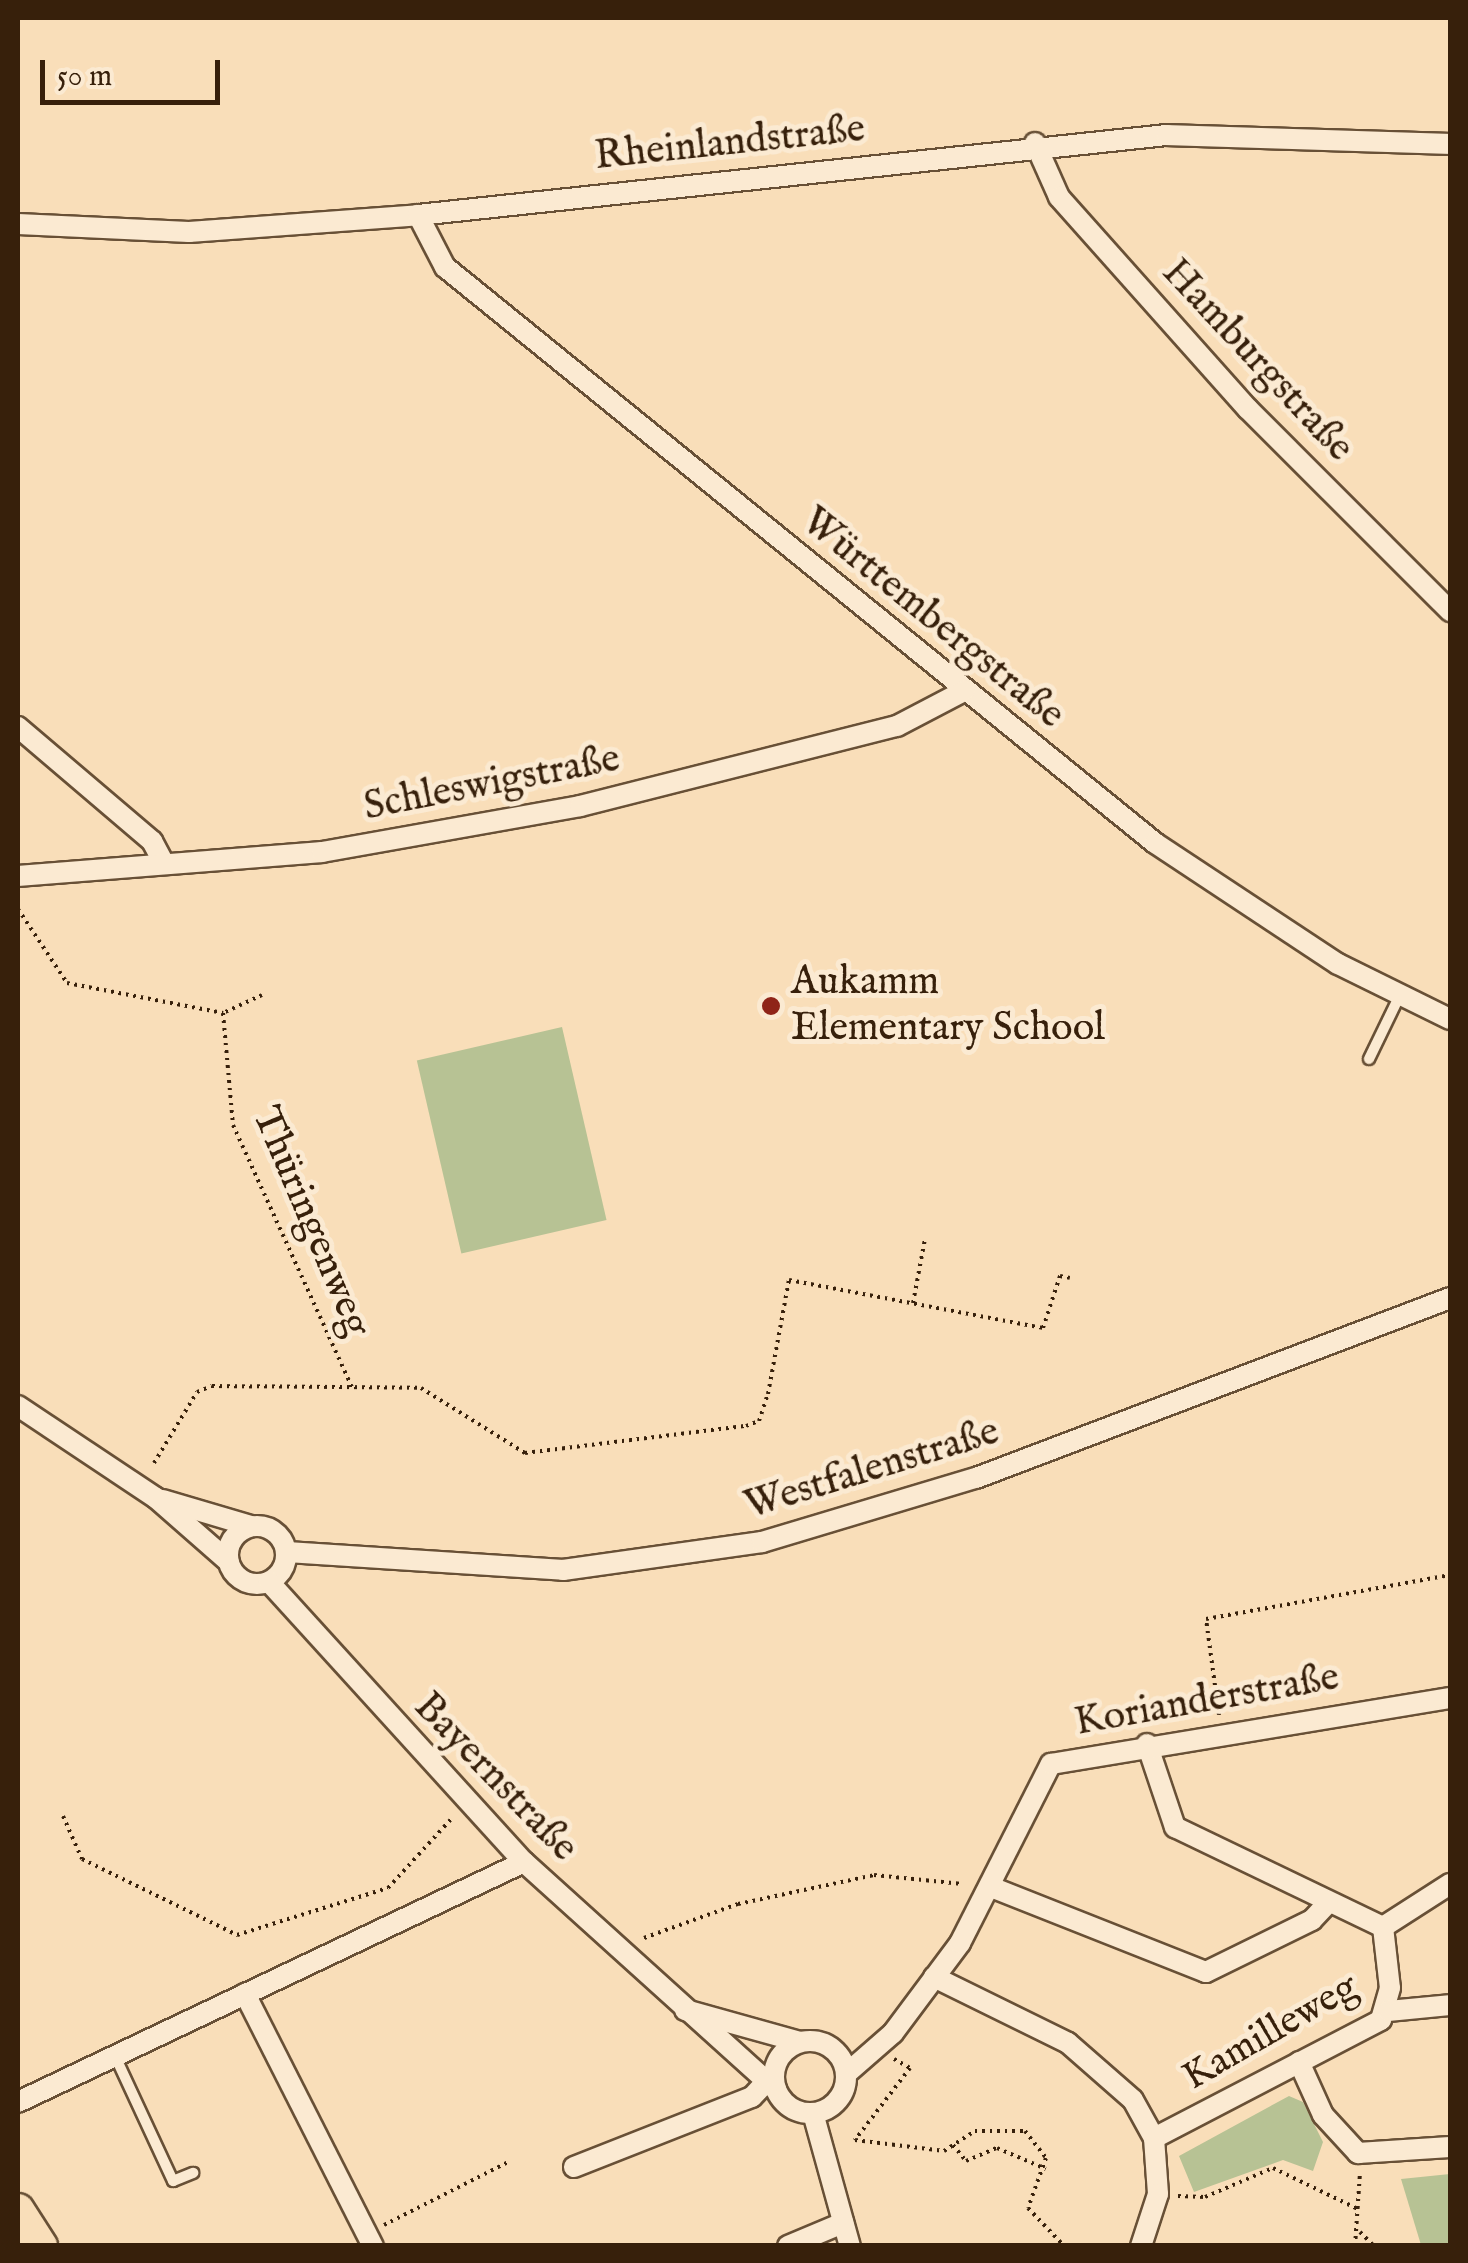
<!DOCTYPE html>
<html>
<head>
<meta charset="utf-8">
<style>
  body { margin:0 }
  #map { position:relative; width:1468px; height:2263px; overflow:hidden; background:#f9deb9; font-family:"IM FELL English",serif }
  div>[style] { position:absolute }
  .green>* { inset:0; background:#b7c294; transform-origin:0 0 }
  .path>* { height:4px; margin-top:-2px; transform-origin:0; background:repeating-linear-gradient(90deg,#37200b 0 2.5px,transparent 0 7.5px) }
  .roads { filter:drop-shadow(2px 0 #685036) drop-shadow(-2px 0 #685036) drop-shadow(0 2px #685036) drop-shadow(0 -2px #685036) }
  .lane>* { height:10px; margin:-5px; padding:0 5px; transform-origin:5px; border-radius:5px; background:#fbead2 }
  .street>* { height:20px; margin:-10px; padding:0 10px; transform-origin:10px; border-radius:10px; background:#fbead2 }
  .street>.ring { margin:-10px; padding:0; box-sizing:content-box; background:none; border:20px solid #fbead2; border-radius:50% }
  .primary>* { height:32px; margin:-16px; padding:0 16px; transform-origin:16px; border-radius:16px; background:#f9deb9 }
  .dots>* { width:28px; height:28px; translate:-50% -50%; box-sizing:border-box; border:5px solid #fbead2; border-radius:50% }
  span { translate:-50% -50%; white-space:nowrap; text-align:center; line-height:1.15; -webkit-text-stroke:10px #fbead2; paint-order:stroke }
  .street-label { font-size:40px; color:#37200b }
  .poi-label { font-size:40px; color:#37200b }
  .left { translate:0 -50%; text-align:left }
  .frame { position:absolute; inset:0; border:20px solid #37200b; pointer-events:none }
  .scale { position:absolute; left:40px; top:60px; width:180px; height:45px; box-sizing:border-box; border:5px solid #37200b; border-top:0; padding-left:12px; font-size:30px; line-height:35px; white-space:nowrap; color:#37200b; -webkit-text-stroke:8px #fbead2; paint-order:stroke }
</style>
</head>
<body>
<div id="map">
  <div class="green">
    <i style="left:562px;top:1027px;width:198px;height:149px;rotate:77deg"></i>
    <i style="clip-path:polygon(1289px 2096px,1303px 2102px,1323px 2142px,1313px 2171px,1283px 2160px,1194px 2192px,1179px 2156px)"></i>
    <i style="clip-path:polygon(1450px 2174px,1450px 2245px,1421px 2245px,1401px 2179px)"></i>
  </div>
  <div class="path">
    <i style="left:18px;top:909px;width:89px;rotate:56.5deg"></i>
    <i style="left:67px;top:983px;width:159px;rotate:10.9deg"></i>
    <i style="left:262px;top:995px;width:43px;rotate:155.2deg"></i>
    <i style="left:223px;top:1013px;width:112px;rotate:84.9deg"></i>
    <i style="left:233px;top:1125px;width:291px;rotate:65.6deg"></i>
    <i style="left:913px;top:1303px;width:65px;rotate:-79.4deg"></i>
    <i style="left:154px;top:1463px;width:83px;rotate:-58.8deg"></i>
    <i style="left:197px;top:1392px;width:16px;rotate:-22deg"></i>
    <i style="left:212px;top:1386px;width:209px;rotate:0.5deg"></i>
    <i style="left:421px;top:1388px;width:123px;rotate:32deg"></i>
    <i style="left:525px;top:1453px;width:223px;rotate:-7deg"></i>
    <i style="left:746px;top:1426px;width:14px;rotate:-21deg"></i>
    <i style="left:759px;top:1421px;width:28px;rotate:-72deg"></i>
    <i style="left:768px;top:1394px;width:116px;rotate:-79.6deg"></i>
    <i style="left:789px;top:1280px;width:258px;rotate:10.7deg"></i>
    <i style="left:1043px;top:1328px;width:55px;rotate:-71.9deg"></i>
    <i style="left:1060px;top:1276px;width:10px;rotate:11deg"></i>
    <i style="left:1219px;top:1715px;width:97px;rotate:-97.7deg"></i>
    <i style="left:1206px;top:1619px;width:248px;rotate:-10.2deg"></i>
    <i style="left:63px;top:1816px;width:47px;rotate:66.2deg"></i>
    <i style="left:82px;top:1859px;width:173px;rotate:26.1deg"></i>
    <i style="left:237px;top:1935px;width:158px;rotate:-17.3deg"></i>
    <i style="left:388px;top:1888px;width:96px;rotate:-47.5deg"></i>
    <i style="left:644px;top:1938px;width:100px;rotate:-19.9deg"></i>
    <i style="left:738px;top:1904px;width:139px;rotate:-12deg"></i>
    <i style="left:874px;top:1875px;width:89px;rotate:5.8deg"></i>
    <i style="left:894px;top:2059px;width:18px;rotate:29deg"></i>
    <i style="left:910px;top:2068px;width:91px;rotate:127.4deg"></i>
    <i style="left:855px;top:2140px;width:90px;rotate:7deg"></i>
    <i style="left:944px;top:2151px;width:37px;rotate:-33deg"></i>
    <i style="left:975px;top:2131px;width:50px"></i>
    <i style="left:1025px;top:2131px;width:34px;rotate:52deg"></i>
    <i style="left:1046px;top:2158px;width:53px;rotate:109.8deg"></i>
    <i style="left:1028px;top:2208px;width:52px;rotate:46.5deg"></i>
    <i style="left:953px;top:2145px;width:21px;rotate:51deg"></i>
    <i style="left:966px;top:2161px;width:34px;rotate:-23deg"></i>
    <i style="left:997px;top:2148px;width:53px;rotate:23.2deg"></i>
    <i style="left:1178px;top:2196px;width:27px;rotate:2deg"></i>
    <i style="left:1205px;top:2197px;width:74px;rotate:-23.1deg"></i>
    <i style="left:1273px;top:2168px;width:94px;rotate:25.8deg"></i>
    <i style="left:384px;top:2225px;width:141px;rotate:-26.9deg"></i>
    <i style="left:1360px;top:2232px;width:20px;rotate:45deg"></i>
    <i style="left:1355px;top:2246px;width:73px;rotate:-86.1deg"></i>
  </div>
  <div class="roads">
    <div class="lane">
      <i style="left:1369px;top:1059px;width:71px;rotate:-64.2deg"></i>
      <i style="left:115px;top:2056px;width:138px;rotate:65.1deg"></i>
      <i style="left:173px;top:2181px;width:22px;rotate:-22deg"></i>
    </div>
    <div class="street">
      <i style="left:1035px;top:143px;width:59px;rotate:66deg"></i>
      <i style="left:1059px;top:197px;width:284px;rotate:48.3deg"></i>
      <i style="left:1248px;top:409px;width:286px;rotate:45deg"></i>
      <i style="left:418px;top:215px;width:59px;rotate:62.6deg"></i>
      <i style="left:445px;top:267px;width:914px;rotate:39.05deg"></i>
      <i style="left:1155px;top:843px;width:219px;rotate:33.5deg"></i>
      <i style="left:1338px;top:964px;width:125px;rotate:26.2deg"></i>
      <i style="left:18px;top:224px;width:171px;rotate:2.7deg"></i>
      <i style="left:189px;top:232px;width:230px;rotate:-4.2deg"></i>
      <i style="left:418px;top:215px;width:753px;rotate:-6.1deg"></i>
      <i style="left:1167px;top:135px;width:283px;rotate:1.8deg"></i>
      <i style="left:18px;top:727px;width:176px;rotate:40.4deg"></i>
      <i style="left:152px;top:841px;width:24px;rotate:62deg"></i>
      <i style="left:18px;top:876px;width:305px;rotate:-4.5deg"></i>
      <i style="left:322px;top:852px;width:262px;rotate:-10.1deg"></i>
      <i style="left:580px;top:806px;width:327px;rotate:-14.2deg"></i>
      <i style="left:897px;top:726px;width:76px;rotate:-27.6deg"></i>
      <i style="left:18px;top:1406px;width:166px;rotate:33.7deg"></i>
      <i style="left:156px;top:1498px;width:97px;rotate:41.2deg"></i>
      <i style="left:163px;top:1500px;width:92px;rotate:16.5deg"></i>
      <i class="ring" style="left:228px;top:1526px;width:38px;height:38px"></i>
      <i style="left:287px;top:1552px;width:277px;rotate:3.7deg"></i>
      <i style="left:563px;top:1570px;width:201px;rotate:-8deg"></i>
      <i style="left:762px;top:1542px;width:223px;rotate:-16.7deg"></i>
      <i style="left:976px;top:1478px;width:507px;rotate:-20.79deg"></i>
      <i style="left:269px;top:1582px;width:379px;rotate:47.7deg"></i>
      <i style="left:524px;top:1862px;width:340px;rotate:42.1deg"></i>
      <i style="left:1147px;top:1744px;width:88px;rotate:71.4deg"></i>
      <i style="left:1175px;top:1827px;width:231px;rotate:25.7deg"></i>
      <i style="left:1383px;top:1927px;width:61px;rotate:83.5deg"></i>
      <i style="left:1390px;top:1988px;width:33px;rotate:106deg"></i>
      <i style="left:1381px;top:2020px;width:256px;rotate:152.5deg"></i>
      <i style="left:991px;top:1887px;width:231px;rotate:21.6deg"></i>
      <i style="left:1206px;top:1972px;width:118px;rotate:-26.1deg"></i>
      <i style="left:1312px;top:1920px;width:23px;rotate:-47deg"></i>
      <i style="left:1383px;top:1927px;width:80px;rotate:-32.7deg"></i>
      <i style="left:934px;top:1977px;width:149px;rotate:26.2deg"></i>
      <i style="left:1068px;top:2043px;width:86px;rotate:41.2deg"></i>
      <i style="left:1133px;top:2100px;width:43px;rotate:61.1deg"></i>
      <i style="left:1154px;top:2138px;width:56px;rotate:85.9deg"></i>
      <i style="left:1158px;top:2194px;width:55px;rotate:108.1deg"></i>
      <i style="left:245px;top:1994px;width:283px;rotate:63.1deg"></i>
      <i style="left:685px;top:2010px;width:119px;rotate:15.5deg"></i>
      <i style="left:1388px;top:2011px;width:62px;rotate:-5.5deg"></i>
      <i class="ring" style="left:774px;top:2041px;width:52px;height:52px"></i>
      <i style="left:1299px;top:2062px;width:58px;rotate:65.6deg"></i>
      <i style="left:1323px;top:2115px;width:52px;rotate:47.4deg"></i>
      <i style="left:1358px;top:2153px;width:92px;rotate:-3.7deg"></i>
      <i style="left:846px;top:2074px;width:62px;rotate:-41.1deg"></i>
      <i style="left:893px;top:2033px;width:112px;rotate:-53.3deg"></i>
      <i style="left:960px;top:1943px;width:201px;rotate:-63.1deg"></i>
      <i style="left:1051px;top:1764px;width:404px;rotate:-9.4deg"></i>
      <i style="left:18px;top:2102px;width:560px;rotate:-25.38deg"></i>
      <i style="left:813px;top:2113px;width:138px;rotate:74.5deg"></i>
      <i style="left:574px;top:2167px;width:191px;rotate:-21.5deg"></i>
      <i style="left:752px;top:2097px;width:18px;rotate:-47deg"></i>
      <i style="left:788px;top:2246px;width:60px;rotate:-22.7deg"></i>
    </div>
    <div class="primary">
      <i style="left:18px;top:2210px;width:43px;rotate:57.4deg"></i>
    </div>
  </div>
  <div class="dots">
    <i style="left:771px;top:1006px;background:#8f2418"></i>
  </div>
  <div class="street-label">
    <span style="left:730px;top:144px;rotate:-6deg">Rheinlandstraße</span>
    <span style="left:1257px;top:361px;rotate:47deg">Hamburgstraße</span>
    <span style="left:932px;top:619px;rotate:39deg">Württembergstraße</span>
    <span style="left:492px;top:784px;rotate:-11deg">Schleswigstraße</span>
    <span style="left:310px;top:1222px;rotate:67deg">Thüringenweg</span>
    <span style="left:872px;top:1470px;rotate:-17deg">Westfalenstraße</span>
    <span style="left:1207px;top:1701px;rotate:-10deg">Korianderstraße</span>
    <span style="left:495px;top:1778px;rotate:46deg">Bayernstraße</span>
    <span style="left:1271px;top:2033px;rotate:-30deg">Kamilleweg</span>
  </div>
  <div class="poi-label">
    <span class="left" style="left:791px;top:1006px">Aukamm<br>Elementary School</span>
  </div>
  <div class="frame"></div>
  <div class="scale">50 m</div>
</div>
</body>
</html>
